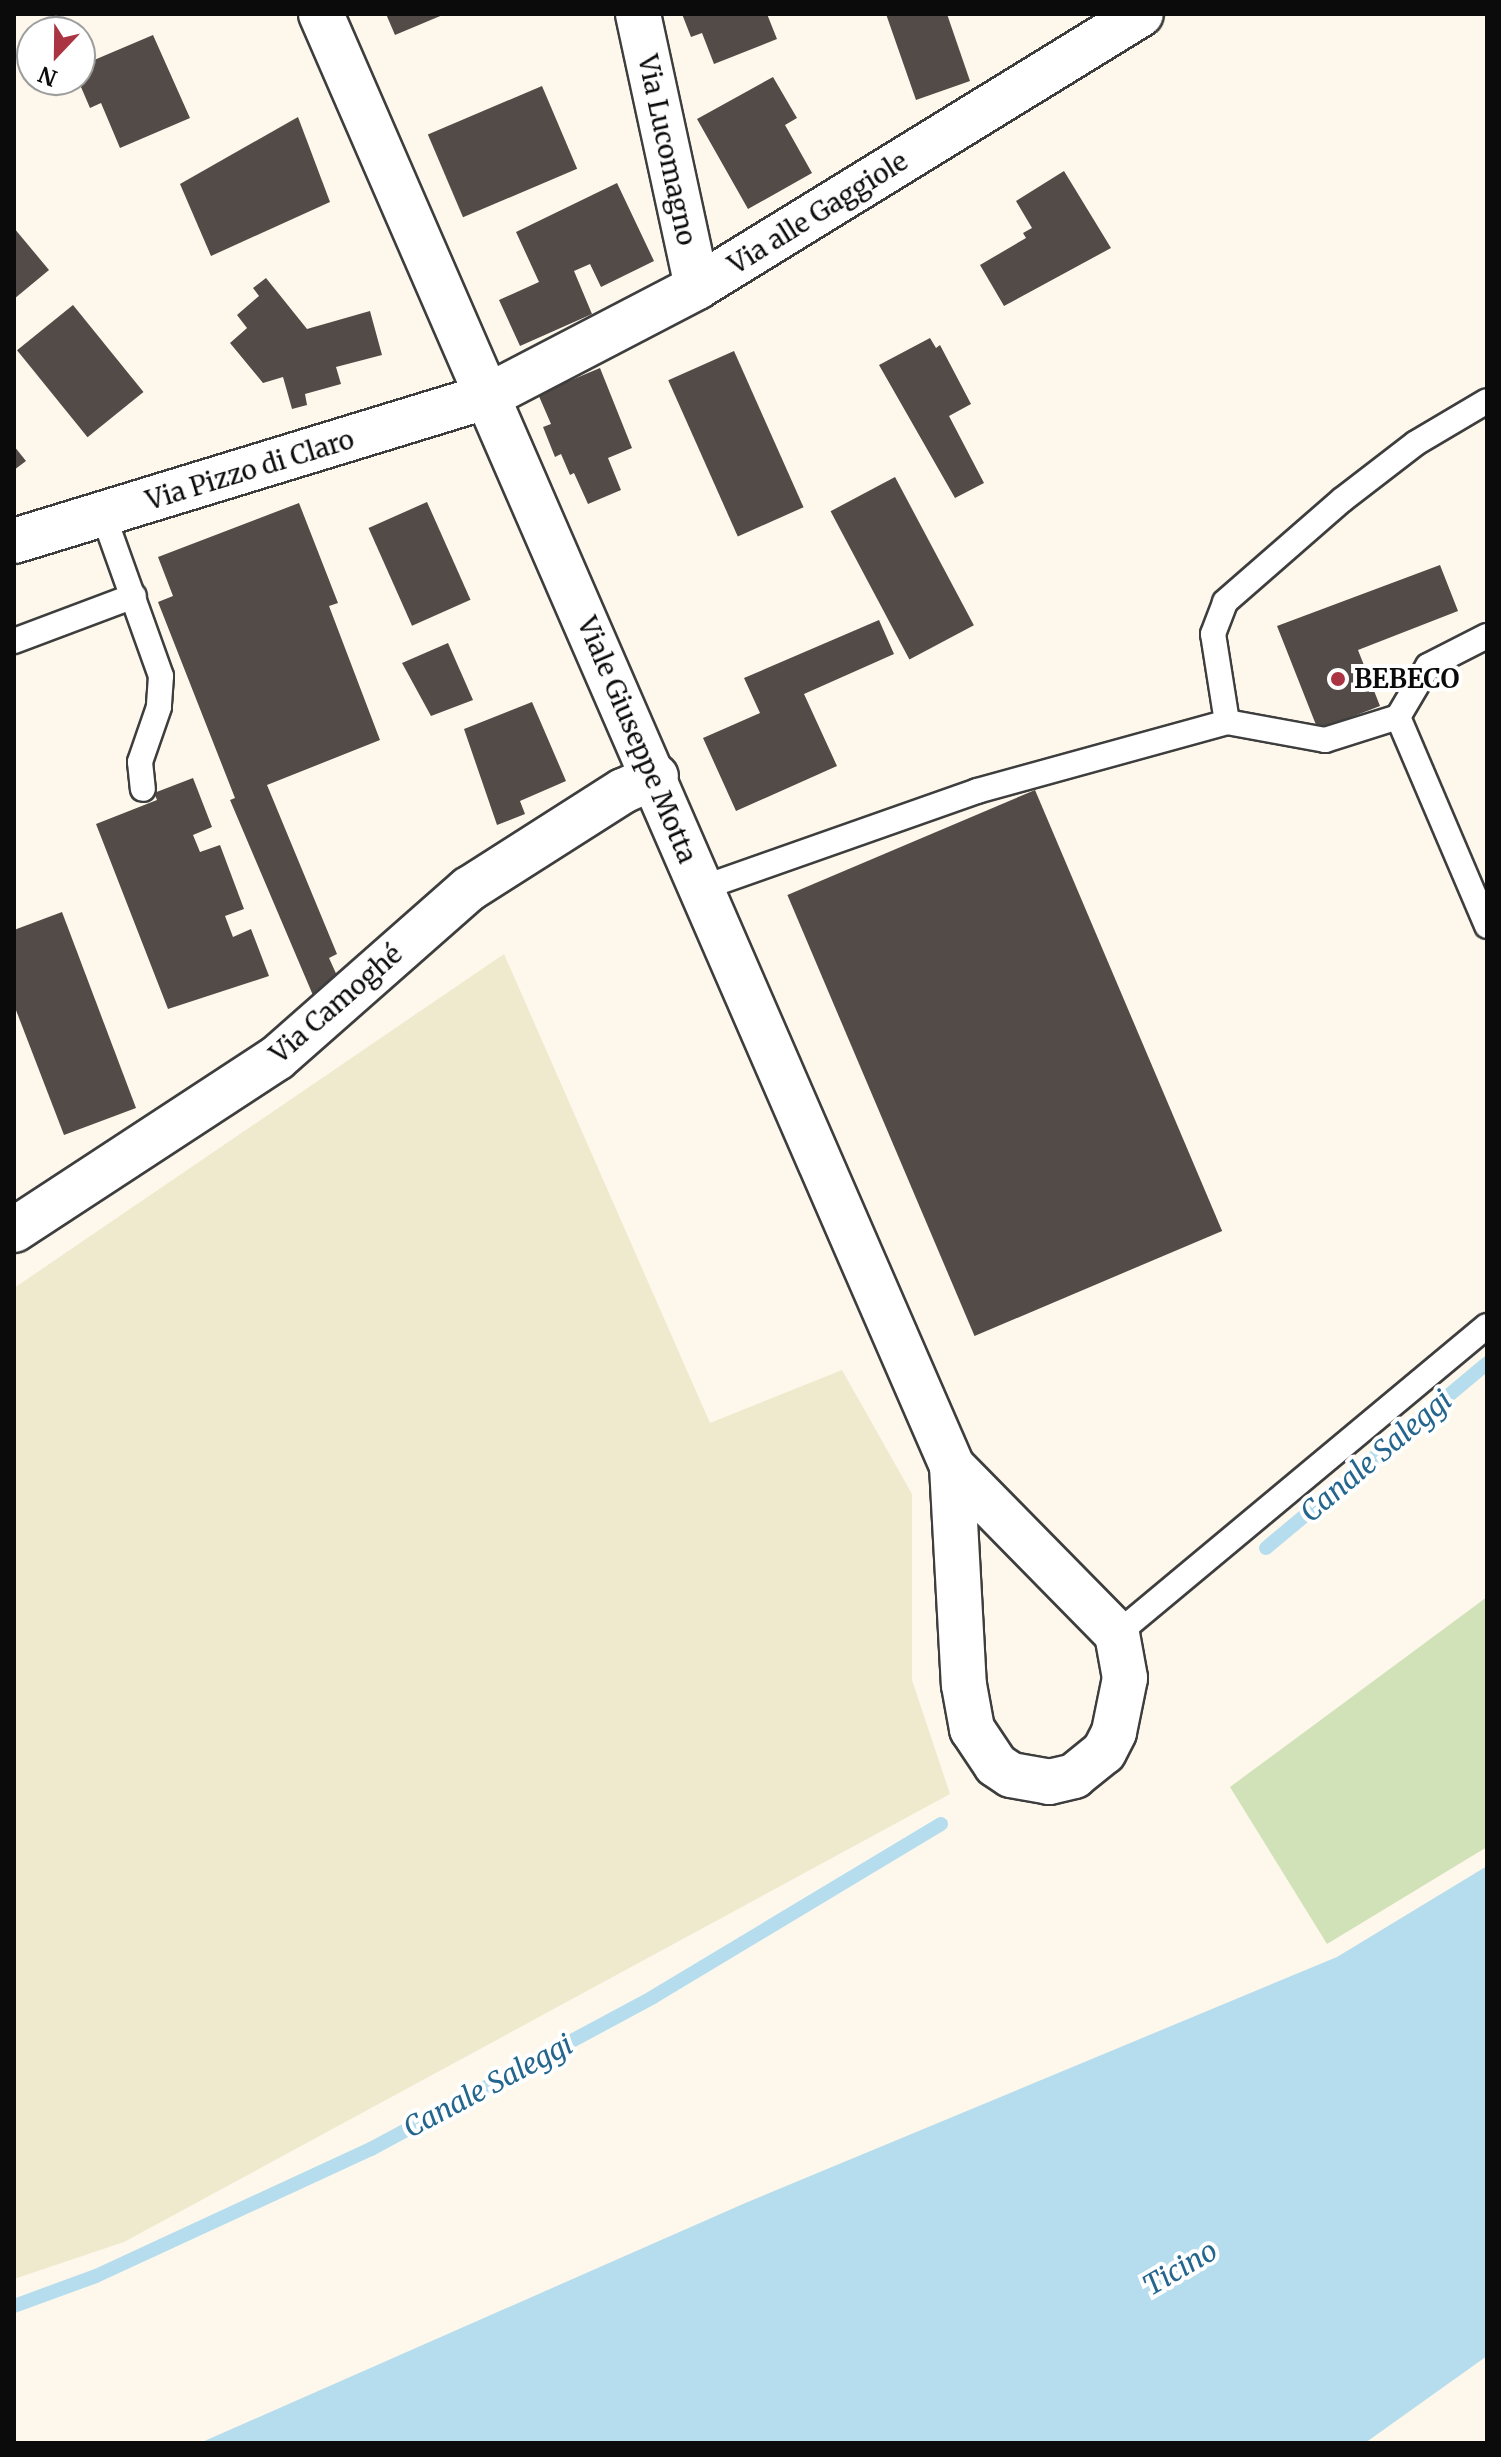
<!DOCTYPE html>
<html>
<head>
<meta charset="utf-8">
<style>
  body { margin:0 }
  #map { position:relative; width:1501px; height:2457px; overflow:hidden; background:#fdf8eb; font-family:Merriweather,serif }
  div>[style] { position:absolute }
  .farmland>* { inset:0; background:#efeace }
  .green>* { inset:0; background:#d1e2b9 }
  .water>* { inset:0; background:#b5ddee }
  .stream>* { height:14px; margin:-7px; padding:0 7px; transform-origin:7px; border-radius:7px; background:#b5ddee }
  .building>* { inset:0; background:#524b48; transform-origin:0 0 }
  .roads { filter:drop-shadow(2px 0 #3e3e3e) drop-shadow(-2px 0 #3e3e3e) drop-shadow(0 2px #3e3e3e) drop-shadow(0 -2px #3e3e3e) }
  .lane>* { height:24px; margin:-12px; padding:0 12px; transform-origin:12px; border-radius:12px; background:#fff }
  .street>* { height:44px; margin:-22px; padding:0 22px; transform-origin:22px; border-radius:22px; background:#fff }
  .dots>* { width:22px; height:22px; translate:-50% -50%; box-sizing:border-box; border:4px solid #fff; border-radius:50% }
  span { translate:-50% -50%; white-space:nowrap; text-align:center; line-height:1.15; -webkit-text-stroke:8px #fff; paint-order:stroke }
  .street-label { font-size:26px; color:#0b0b0b }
  .poi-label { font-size:26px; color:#0b0b0b; font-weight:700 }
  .left { translate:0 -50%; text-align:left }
  .water-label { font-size:28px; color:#24668d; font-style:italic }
  .frame { position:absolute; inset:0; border:16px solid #0b0b0b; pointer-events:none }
  .north { position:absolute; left:16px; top:16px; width:80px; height:80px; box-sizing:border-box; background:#fff; border:2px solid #9d9d9d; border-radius:50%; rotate:202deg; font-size:22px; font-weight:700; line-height:32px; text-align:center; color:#0b0b0b }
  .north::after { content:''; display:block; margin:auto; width:28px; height:36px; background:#aa3442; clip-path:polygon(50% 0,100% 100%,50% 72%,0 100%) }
</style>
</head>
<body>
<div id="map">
  <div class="farmland">
    <i style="clip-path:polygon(504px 954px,710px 1423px,842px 1370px,912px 1494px,912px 1680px,950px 1794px,124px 2242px,14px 2279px,14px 1288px)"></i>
  </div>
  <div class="green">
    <i style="clip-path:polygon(1487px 1597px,1487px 1847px,1327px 1944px,1230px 1787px)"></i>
  </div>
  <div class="water">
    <i style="clip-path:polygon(1487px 1866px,1487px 2356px,1365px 2443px,200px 2443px,743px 2204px,1337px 1957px)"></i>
  </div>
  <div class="stream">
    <i style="left:1266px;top:1548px;width:288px;rotate:-39.9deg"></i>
    <i style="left:14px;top:2306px;width:87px;rotate:-20.1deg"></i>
    <i style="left:96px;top:2276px;width:303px;rotate:-24.8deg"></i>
    <i style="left:371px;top:2149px;width:320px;rotate:-28.3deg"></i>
    <i style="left:653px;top:1997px;width:336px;rotate:-31deg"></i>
  </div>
  <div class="building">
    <i style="clip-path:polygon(386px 14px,445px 14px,395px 35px)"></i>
    <i style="clip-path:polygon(682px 14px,767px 14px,777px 39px,714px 64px,702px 33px,691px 37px)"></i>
    <i style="clip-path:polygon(886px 14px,947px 14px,970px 81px,916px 100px)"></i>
    <i style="clip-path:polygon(153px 35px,190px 118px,120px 148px,101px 103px,90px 108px,78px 80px,80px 66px)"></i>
    <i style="clip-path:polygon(773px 77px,797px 118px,785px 125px,812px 173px,748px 209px,697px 119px)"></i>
    <i style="left:542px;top:86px;width:90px;height:124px;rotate:67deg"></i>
    <i style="clip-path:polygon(298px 117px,330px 202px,211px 256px,180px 184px)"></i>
    <i style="clip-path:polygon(1064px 171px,1111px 248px,1004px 306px,980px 265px,1026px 238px,1023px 233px,1032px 228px,1016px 201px)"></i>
    <i style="clip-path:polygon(617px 183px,654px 261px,601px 287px,590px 264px,574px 271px,592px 314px,520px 346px,499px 300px,539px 282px,516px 232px)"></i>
    <i style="clip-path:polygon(14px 228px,49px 270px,14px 299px)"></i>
    <i style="clip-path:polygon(266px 278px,307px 329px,370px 311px,382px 355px,336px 367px,341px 384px,305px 394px,307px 405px,292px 409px,283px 377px,263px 383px,230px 343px,247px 328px,237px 315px,259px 296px,253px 288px)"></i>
    <i style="left:73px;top:305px;width:112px;height:72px;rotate:51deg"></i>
    <i style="clip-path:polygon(930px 338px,936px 348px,940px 345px,971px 404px,949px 416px,984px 483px,955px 498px,879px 365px)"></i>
    <i style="left:734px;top:351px;width:171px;height:72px;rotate:66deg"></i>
    <i style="clip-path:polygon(600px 368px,632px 448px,608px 458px,621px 490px,588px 504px,574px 473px,570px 475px,561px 454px,555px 457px,543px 427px,551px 424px,538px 394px)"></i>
    <i style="clip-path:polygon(14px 446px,26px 461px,14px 470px)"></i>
    <i style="left:895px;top:477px;width:168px;height:73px;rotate:62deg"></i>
    <i style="left:427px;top:502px;width:107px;height:64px;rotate:66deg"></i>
    <i style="clip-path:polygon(299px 503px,338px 603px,329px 606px,380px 740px,267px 785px,337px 954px,329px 958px,339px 980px,315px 1000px,230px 800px,235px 798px,158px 602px,173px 596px,158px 557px)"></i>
    <i style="clip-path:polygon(1440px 565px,1458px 611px,1358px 650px,1380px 706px,1318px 730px,1277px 626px)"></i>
    <i style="clip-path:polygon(879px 620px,894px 654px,804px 694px,837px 766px,736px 811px,703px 738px,760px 713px,744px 678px)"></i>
    <i style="clip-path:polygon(448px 643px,473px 700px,431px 716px,402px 663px)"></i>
    <i style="clip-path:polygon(532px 702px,566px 781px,520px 801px,525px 814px,497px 825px,464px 729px)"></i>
    <i style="clip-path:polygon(193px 778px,212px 827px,193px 835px,200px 852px,220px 845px,244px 909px,225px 916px,233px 937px,251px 929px,269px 976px,168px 1009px,96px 824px,157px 800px,154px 793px)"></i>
    <i style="left:1035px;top:790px;width:479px;height:269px;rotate:67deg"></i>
    <i style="clip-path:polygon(62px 912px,136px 1108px,64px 1135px,14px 1005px,14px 930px)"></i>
  </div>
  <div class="roads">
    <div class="lane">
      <i style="left:103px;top:514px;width:172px;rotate:70.3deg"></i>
      <i style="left:161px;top:676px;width:31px;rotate:94deg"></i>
      <i style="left:159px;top:707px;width:58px;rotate:109.1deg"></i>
      <i style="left:140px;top:762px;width:27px;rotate:84deg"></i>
      <i style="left:14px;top:641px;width:128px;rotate:-20.6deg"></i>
      <i style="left:1398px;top:717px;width:59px;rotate:-59.5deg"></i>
      <i style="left:1428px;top:666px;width:66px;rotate:-27deg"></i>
      <i style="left:1227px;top:722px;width:89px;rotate:-99deg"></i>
      <i style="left:1213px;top:634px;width:34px;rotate:-69deg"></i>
      <i style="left:1225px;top:602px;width:155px;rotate:-41.1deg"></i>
      <i style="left:1342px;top:500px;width:93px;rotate:-37.6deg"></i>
      <i style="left:1416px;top:443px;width:82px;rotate:-30.6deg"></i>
      <i style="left:702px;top:888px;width:292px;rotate:-19.4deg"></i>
      <i style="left:977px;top:791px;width:259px;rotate:-15.4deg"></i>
      <i style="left:1227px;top:722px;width:100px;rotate:10.4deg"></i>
      <i style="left:1325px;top:740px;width:77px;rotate:-17.5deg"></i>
      <i style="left:1398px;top:717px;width:227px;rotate:66.9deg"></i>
      <i style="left:1117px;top:1634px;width:481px;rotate:-39.8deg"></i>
    </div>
    <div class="street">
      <i style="left:321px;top:14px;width:1583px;rotate:66.51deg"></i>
      <i style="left:952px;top:1466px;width:219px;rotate:86.9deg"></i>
      <i style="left:964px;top:1685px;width:45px;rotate:79.7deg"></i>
      <i style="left:972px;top:1729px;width:43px;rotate:56.3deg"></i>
      <i style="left:996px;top:1765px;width:18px;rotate:34deg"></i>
      <i style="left:1011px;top:1775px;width:39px;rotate:10deg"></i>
      <i style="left:1049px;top:1782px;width:26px;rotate:-13deg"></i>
      <i style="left:1074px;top:1776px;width:38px;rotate:-39deg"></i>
      <i style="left:1104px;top:1752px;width:22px;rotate:-63deg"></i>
      <i style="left:1114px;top:1732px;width:55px;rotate:-78.5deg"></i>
      <i style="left:1125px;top:1678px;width:45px;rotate:-100.3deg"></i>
      <i style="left:1117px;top:1634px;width:235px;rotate:-134.5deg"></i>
      <i style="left:638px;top:14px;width:279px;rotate:77.8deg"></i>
      <i style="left:14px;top:541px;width:493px;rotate:-17deg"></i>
      <i style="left:486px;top:397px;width:238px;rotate:-27.5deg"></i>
      <i style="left:697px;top:287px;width:521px;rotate:-31.59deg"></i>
      <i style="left:14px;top:1230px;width:314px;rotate:-33.2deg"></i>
      <i style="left:277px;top:1058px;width:256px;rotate:-41.4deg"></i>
      <i style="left:469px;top:889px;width:183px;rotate:-32.5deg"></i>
      <i style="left:623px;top:791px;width:36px;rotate:-24deg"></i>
    </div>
  </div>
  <div class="dots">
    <i style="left:1338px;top:679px;background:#aa3442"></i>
  </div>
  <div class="street-label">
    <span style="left:667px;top:150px;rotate:78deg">Via Lucomagno</span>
    <span style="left:818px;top:213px;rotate:-32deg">Via alle Gaggiole</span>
    <span style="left:250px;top:470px;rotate:-17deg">Via Pizzo di Claro</span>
    <span style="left:637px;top:740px;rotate:67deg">Viale Giuseppe Motta</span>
    <span style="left:336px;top:1004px;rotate:-41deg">Via Camoghé</span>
  </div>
  <div class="poi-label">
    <span class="left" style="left:1354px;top:679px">BEBECO</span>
  </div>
  <div class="water-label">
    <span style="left:1376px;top:1456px;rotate:-40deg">Canale Saleggi</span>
    <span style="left:488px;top:2086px;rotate:-28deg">Canale Saleggi</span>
    <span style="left:1180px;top:2268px;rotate:-30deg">Ticino</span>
  </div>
  <div class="frame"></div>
  <div class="north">N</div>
</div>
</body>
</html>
